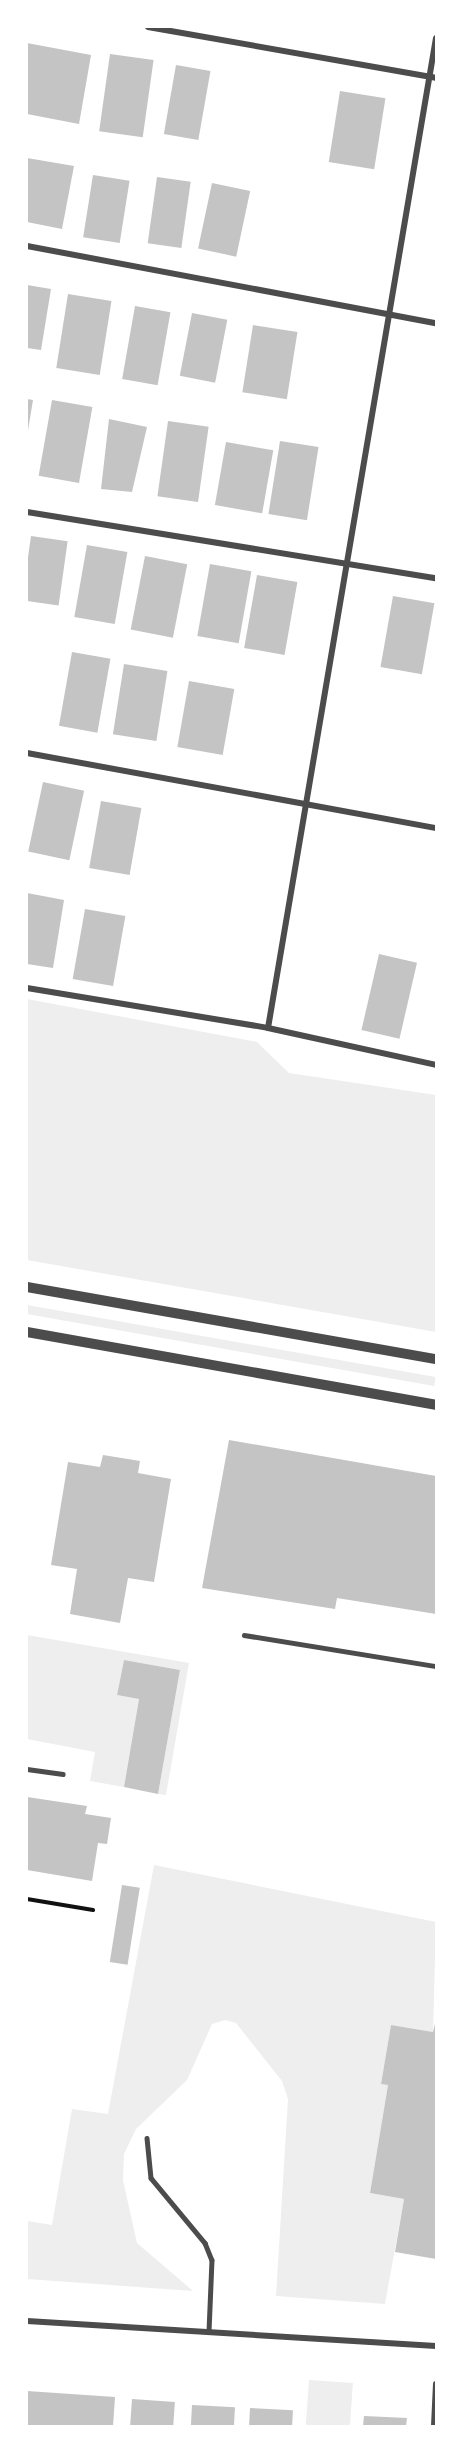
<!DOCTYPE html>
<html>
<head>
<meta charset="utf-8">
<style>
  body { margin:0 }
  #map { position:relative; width:463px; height:2453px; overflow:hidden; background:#fff; font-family:"DejaVu Sans",sans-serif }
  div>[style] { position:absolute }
  .green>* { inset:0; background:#eee; transform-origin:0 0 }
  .building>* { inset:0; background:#c4c4c4; transform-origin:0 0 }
  .path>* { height:4px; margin:-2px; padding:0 2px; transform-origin:2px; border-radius:2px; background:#111 }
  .service>* { height:4.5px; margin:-2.25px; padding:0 2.25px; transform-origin:2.25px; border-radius:2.25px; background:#4c4c4c }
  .minor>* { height:6px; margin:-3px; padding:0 3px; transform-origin:3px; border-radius:3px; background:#4c4c4c }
  .tertiary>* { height:10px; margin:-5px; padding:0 5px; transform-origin:5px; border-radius:5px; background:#4c4c4c }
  span { translate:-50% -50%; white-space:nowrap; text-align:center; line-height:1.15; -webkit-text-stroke:4.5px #fff; paint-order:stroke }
  .frame { position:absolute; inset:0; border:28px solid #fff; pointer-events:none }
</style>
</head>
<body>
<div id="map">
  <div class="green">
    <i style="clip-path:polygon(27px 999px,257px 1042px,289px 1073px,436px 1095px,436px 1332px,27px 1260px)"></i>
    <i style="left:27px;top:1305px;width:415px;height:9px;rotate:10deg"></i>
    <i style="clip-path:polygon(27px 1635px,189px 1663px,166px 1795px,158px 1794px,180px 1670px,124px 1660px,117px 1695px,139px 1699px,124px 1787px,90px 1781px,95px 1752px,27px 1739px)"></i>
    <i style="clip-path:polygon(154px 1865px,436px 1922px,433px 2032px,391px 2025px,381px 2084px,388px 2085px,370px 2193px,404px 2199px,385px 2304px,276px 2296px,288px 2099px,282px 2081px,236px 2023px,225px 2020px,212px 2024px,187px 2080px,136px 2129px,124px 2154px,123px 2180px,137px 2243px,193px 2291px,27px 2279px,27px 2221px,52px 2225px,72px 2109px,108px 2114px)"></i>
    <i style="left:309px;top:2380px;width:44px;height:46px;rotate:4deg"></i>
  </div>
  <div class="building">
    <i style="clip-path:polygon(27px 43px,91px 55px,79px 124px,27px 114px)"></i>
    <i style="left:110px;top:54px;width:44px;height:78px;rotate:8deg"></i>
    <i style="left:176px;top:65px;width:35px;height:70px;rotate:10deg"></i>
    <i style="left:340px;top:91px;width:46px;height:72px;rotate:9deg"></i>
    <i style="clip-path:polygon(27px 158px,74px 166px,62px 229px,27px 222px)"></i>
    <i style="left:93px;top:175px;width:37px;height:63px;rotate:9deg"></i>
    <i style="left:157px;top:177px;width:34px;height:67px;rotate:8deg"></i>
    <i style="left:212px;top:183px;width:39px;height:67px;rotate:12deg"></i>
    <i style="clip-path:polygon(27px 285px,51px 289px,41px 350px,27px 348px)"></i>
    <i style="left:68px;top:294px;width:44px;height:75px;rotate:9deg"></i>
    <i style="left:135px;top:306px;width:36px;height:74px;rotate:10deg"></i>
    <i style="left:192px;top:313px;width:36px;height:64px;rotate:11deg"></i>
    <i style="left:253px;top:325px;width:45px;height:68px;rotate:9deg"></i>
    <i style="clip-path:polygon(27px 399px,33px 400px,28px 430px,27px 430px)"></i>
    <i style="left:52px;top:400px;width:41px;height:77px;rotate:10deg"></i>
    <i style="clip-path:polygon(109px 419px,147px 427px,132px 492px,101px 489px)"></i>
    <i style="left:168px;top:421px;width:41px;height:76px;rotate:8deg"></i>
    <i style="left:280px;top:441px;width:39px;height:74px;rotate:9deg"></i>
    <i style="left:226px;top:442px;width:48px;height:64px;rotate:10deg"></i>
    <i style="left:31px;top:536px;width:37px;height:65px;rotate:8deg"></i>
    <i style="left:87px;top:545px;width:41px;height:73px;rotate:10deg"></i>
    <i style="left:145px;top:556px;width:43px;height:75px;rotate:11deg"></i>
    <i style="left:210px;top:564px;width:42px;height:73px;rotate:10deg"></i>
    <i style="left:257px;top:575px;width:41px;height:74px;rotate:10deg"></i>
    <i style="left:393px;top:596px;width:42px;height:72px;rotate:10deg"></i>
    <i style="left:72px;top:652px;width:39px;height:75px;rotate:10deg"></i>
    <i style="left:124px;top:664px;width:44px;height:71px;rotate:9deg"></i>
    <i style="left:189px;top:681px;width:46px;height:67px;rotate:10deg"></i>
    <i style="left:43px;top:782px;width:42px;height:71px;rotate:12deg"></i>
    <i style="left:101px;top:801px;width:41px;height:68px;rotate:10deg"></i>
    <i style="clip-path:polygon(27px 893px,64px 900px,53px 968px,27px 964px)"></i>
    <i style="left:85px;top:909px;width:41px;height:71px;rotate:10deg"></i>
    <i style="left:379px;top:954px;width:39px;height:78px;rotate:13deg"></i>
    <i style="clip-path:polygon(229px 1440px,436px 1476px,436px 1614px,337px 1598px,335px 1609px,202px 1588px)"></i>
    <i style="clip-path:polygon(103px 1455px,140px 1461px,138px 1473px,171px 1479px,154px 1582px,128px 1578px,120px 1623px,70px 1614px,77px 1569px,51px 1565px,68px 1462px,100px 1467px)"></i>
    <i style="clip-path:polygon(124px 1660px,180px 1670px,158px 1794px,124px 1787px,139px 1699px,117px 1695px)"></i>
    <i style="clip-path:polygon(27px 1797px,87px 1806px,85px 1814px,111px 1818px,107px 1844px,98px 1843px,92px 1881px,27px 1870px)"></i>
    <i style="left:122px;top:1885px;width:18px;height:78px;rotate:9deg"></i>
    <i style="clip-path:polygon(436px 2019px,436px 2259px,395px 2252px,404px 2199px,370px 2193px,388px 2085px,381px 2084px,391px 2025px,433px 2032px)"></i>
    <i style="clip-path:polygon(27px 2391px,115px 2397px,113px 2426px,27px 2426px)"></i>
    <i style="left:132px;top:2399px;width:43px;height:27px;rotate:4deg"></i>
    <i style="left:192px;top:2405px;width:43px;height:21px;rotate:3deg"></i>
    <i style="left:250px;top:2408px;width:43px;height:18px;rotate:3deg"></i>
    <i style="clip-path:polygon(364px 2416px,407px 2418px,406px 2426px,363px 2426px)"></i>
  </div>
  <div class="path">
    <i style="left:27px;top:1899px;width:67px;rotate:9.5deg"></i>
  </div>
  <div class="service">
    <i style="left:244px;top:1635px;width:194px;rotate:9.2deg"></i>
    <i style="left:27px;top:1769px;width:36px;rotate:8deg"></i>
    <i style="left:147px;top:2138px;width:40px;rotate:84.3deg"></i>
    <i style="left:151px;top:2178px;width:85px;rotate:50.3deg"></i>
    <i style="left:205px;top:2243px;width:18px;rotate:68deg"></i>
    <i style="left:212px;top:2260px;width:72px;rotate:92.4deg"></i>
  </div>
  <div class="minor">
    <i style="left:148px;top:27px;width:292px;rotate:10deg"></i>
    <i style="left:27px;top:246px;width:416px;rotate:10.7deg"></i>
    <i style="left:27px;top:512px;width:414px;rotate:9.2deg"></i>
    <i style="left:27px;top:753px;width:416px;rotate:10.4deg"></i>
    <i style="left:27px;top:988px;width:244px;rotate:9.4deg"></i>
    <i style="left:268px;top:1028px;width:172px;rotate:12.4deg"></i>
    <i style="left:268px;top:1028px;width:1004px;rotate:-80.37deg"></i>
    <i style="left:27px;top:2321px;width:410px;rotate:3.5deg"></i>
    <i style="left:434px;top:2426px;width:42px;rotate:-87.3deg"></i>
  </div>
  <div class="tertiary">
    <i style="left:27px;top:1287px;width:415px;rotate:10deg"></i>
    <i style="left:27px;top:1332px;width:415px;rotate:10.1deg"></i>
  </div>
  <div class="frame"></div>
</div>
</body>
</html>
